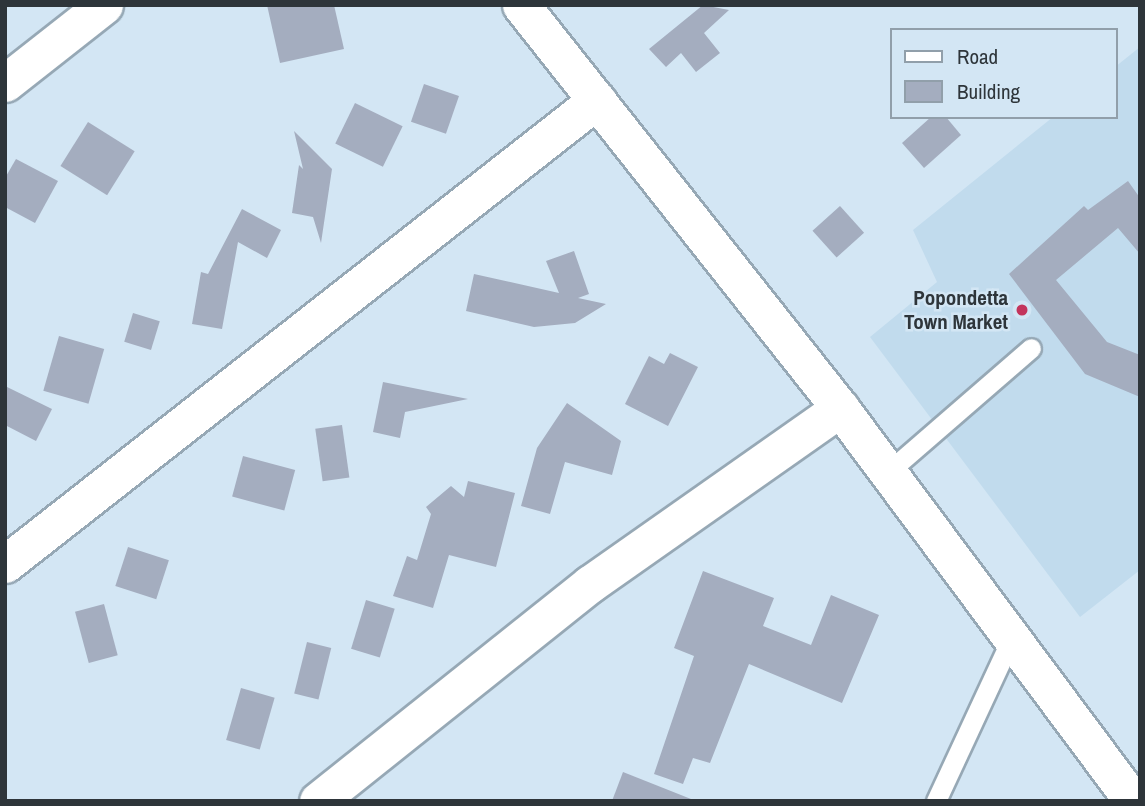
<!DOCTYPE html>
<html>
<head>
<meta charset="utf-8">
<style>
  body { margin:0 }
  #map { position:relative; width:1145px; height:806px; overflow:hidden; background:#d3e6f4; font-family:"Archivo Narrow",sans-serif }
  div>[style] { position:absolute }
  .built>* { inset:0; background:#c1dbed }
  .building>* { inset:0; background:#a4adbf; transform-origin:0 0 }
  .roads { filter:drop-shadow(2px 0 #96a8b5) drop-shadow(-2px 0 #96a8b5) drop-shadow(0 2px #96a8b5) drop-shadow(0 -2px #96a8b5) }
  .lane>* { height:19px; margin:-9.5px; padding:0 9.5px; transform-origin:9.5px; border-radius:9.5px; background:#fff }
  .street>* { height:37px; margin:-18.5px; padding:0 18.5px; transform-origin:18.5px; border-radius:18.5px; background:#fff }
  .dots>* { width:19px; height:19px; translate:-50% -50%; box-sizing:border-box; border:4px solid #d3e6f4; border-radius:50% }
  span { translate:-50% -50%; white-space:nowrap; text-align:center; line-height:1.15; -webkit-text-stroke:5px #d3e6f4; paint-order:stroke }
  .poi-label { font-size:21px; color:#2e353a; font-weight:700 }
  .right { translate:-100% -50%; text-align:right }
  .frame { position:absolute; inset:0; border:7px solid #2e353a; pointer-events:none }
  .legend { position:absolute; left:890px; top:28px; width:228px; height:91px; box-sizing:border-box; background:#d3e6f4; border:2px solid #919faa; margin:0; padding:9px 12px; list-style:none; font-size:21px; color:#2e353a }
  .legend li { display:flex; align-items:center; gap:14px; height:35px }
  .legend b { width:35px; border:2px solid #919faa }
</style>
</head>
<body>
<div id="map">
  <div class="built">
    <i style="clip-path:polygon(1140px 47px,1140px 570px,1080px 617px,870px 337px,937px 282px,913px 230px,1053px 117px,1115px 117px,1115px 67px)"></i>
  </div>
  <div class="building">
    <i style="clip-path:polygon(267px 5px,334px 5px,344px 49px,280px 63px)"></i>
    <i style="clip-path:polygon(703px 5px,729px 10px,704px 33px,720px 53px,696px 72px,681px 53px,666px 67px,649px 49px)"></i>
    <i style="left:424px;top:84px;width:37px;height:40px;rotate:19deg"></i>
    <i style="left:355px;top:103px;width:53px;height:45px;rotate:26deg"></i>
    <i style="clip-path:polygon(931px 117px,946px 117px,961px 135px,924px 168px,902px 143px)"></i>
    <i style="left:88px;top:122px;width:55px;height:52px;rotate:32deg"></i>
    <i style="clip-path:polygon(294px 131px,332px 169px,321px 243px,313px 217px,292px 213px,299px 165px,303px 169px)"></i>
    <i style="clip-path:polygon(16px 159px,58px 181px,35px 223px,5px 207px,5px 178px)"></i>
    <i style="clip-path:polygon(1128px 181px,1140px 198px,1140px 254px,1118px 228px,1056px 280px,1107px 342px,1140px 355px,1140px 397px,1085px 374px,1009px 274px,1084px 206px,1088px 210px)"></i>
    <i style="left:840px;top:206px;width:36px;height:37px;rotate:48deg"></i>
    <i style="clip-path:polygon(242px 209px,281px 230px,267px 258px,238px 242px,222px 329px,192px 324px,201px 272px,208px 274px)"></i>
    <i style="clip-path:polygon(574px 251px,589px 294px,578px 298px,606px 304px,575px 323px,534px 327px,466px 311px,474px 274px,559px 293px,546px 261px)"></i>
    <i style="left:133px;top:313px;width:28px;height:30px;rotate:17deg"></i>
    <i style="left:59px;top:336px;width:47px;height:57px;rotate:16deg"></i>
    <i style="clip-path:polygon(670px 353px,698px 367px,668px 426px,625px 404px,649px 356px,664px 364px)"></i>
    <i style="clip-path:polygon(383px 382px,468px 399px,405px 412px,400px 438px,373px 432px)"></i>
    <i style="clip-path:polygon(5px 386px,52px 409px,36px 441px,5px 425px)"></i>
    <i style="clip-path:polygon(567px 403px,621px 441px,612px 475px,565px 462px,550px 514px,521px 506px,537px 448px)"></i>
    <i style="left:342px;top:425px;width:53px;height:27px;rotate:82deg"></i>
    <i style="left:243px;top:456px;width:54px;height:42px;rotate:15deg"></i>
    <i style="clip-path:polygon(468px 481px,515px 493px,496px 567px,449px 555px,433px 608px,393px 596px,407px 556px,417px 560px,431px 514px,426px 507px,451px 486px,464px 497px)"></i>
    <i style="left:128px;top:547px;width:43px;height:41px;rotate:18deg"></i>
    <i style="clip-path:polygon(703px 571px,774px 598px,763px 626px,811px 645px,831px 595px,879px 615px,842px 703px,749px 664px,710px 763px,693px 758px,683px 784px,654px 774px,694px 656px,674px 648px)"></i>
    <i style="left:366px;top:600px;width:30px;height:51px;rotate:17deg"></i>
    <i style="left:104px;top:604px;width:53px;height:30px;rotate:75deg"></i>
    <i style="left:307px;top:642px;width:25px;height:53px;rotate:14deg"></i>
    <i style="left:241px;top:688px;width:35px;height:54px;rotate:16deg"></i>
    <i style="clip-path:polygon(623px 772px,691px 799px,691px 801px,612px 801px)"></i>
  </div>
  <div class="roads">
    <div class="lane">
      <i style="left:888px;top:472px;width:189px;rotate:-40.9deg"></i>
      <i style="left:936px;top:801px;width:181px;rotate:-65.1deg"></i>
    </div>
    <div class="street">
      <i style="left:521px;top:5px;width:514px;rotate:51.64deg"></i>
      <i style="left:840px;top:408px;width:490px;rotate:53.3deg"></i>
      <i style="left:5px;top:83px;width:126px;rotate:-38.2deg"></i>
      <i style="left:5px;top:564px;width:752px;rotate:-38.09deg"></i>
      <i style="left:318px;top:801px;width:348px;rotate:-38.6deg"></i>
      <i style="left:590px;top:584px;width:306px;rotate:-35.1deg"></i>
    </div>
  </div>
  <div class="dots">
    <i style="left:1022px;top:310px;background:#c3345c"></i>
  </div>
  <div class="poi-label">
    <span class="right" style="left:1008px;top:310px">Popondetta<br>Town Market</span>
  </div>
  <div class="frame"></div>
  <ul class="legend">
  <li><b style="height:9px;background:#fff"></b>Road</li>
  <li><b style="height:19px;background:#a4adbf"></b>Building</li>
  </ul>
</div>
</body>
</html>
